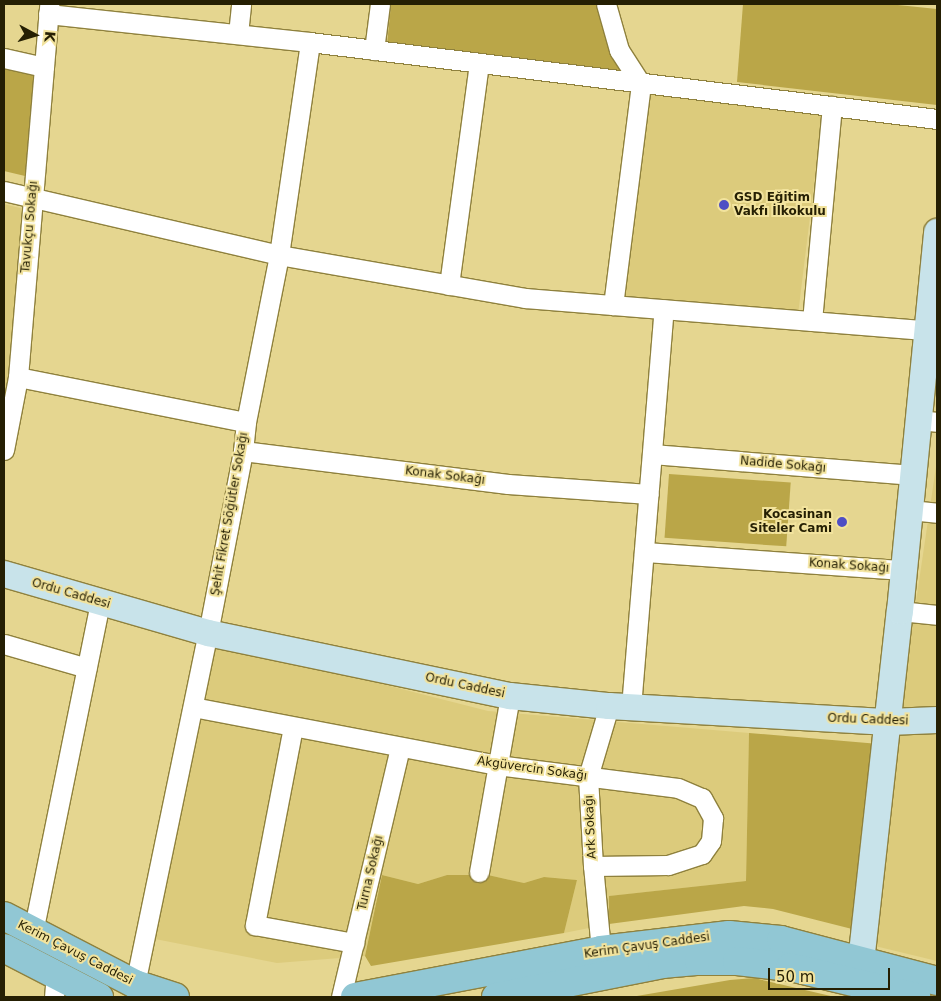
<!DOCTYPE html>
<html>
<head>
<meta charset="utf-8">
<style>
  body { margin:0 }
  #map { position:relative; width:941px; height:1001px; overflow:hidden; background:#e5d690; font-family:"DejaVu Sans",sans-serif }
  div>[style] { position:absolute }
  .built>* { inset:0; background:#dccb7c; transform-origin:0 0 }
  .green>* { inset:0; background:#baa648; transform-origin:0 0 }
  .roads { filter:drop-shadow(1px 0 #8f813d) drop-shadow(-1px 0 #8f813d) drop-shadow(0 1px #8f813d) drop-shadow(0 -1px #8f813d) }
  .street>* { height:19px; margin:-9.5px; padding:0 9.5px; transform-origin:9.5px; border-radius:9.5px; background:#fff }
  .secondary>* { height:26px; margin:-13px; padding:0 13px; transform-origin:13px; border-radius:13px; background:#c8e3ea }
  .primary>* { height:28px; margin:-14px; padding:0 14px; transform-origin:14px; border-radius:14px; background:#91c7d4 }
  .dots>* { width:14px; height:14px; translate:-50% -50%; box-sizing:border-box; border:2px solid #f2e39d; border-radius:50% }
  span { translate:-50% -50%; white-space:nowrap; text-align:center; line-height:1.15; -webkit-text-stroke:4px #f2e39d; paint-order:stroke }
  .poi-label { font-size:12px; color:#251f03; font-weight:700 }
  .left { translate:0 -50%; text-align:left }
  .right { translate:-100% -50%; text-align:right }
  .street-label { font-size:12px; color:#251f03 }
  .frame { position:absolute; inset:0; border:5px solid #251f03; pointer-events:none }
  .north { position:absolute; left:10px; top:10px; width:50px; height:50px; -webkit-text-stroke:4px #f2e39d; paint-order:stroke; rotate:96deg; font-size:14px; font-weight:700; line-height:20px; text-align:center; color:#251f03 }
  .north::after { content:''; display:block; margin:auto; width:18px; height:22px; background:#251f03; clip-path:polygon(50% 0,100% 100%,50% 72%,0 100%) }
  .scale { position:absolute; left:768px; top:968px; width:122px; height:22px; box-sizing:border-box; border:2px solid #251f03; border-top:0; padding-left:6px; font-size:15px; line-height:18px; white-space:nowrap; color:#251f03; -webkit-text-stroke:4px #f2e39d; paint-order:stroke }
</style>
</head>
<body>
<div id="map">
  <div class="built">
    <i style="left:648px;top:92px;width:176px;height:207px;rotate:7deg"></i>
    <i style="clip-path:polygon(4px 204px,24px 209px,7px 392px,4px 392px)"></i>
    <i style="clip-path:polygon(937px 460px,937px 716px,899px 716px)"></i>
    <i style="clip-path:polygon(213px 641px,488px 711px,749px 733px,746px 881px,610px 896px,609px 924px,564px 933px,577px 880px,544px 877px,524px 883px,488px 875px,447px 875px,418px 884px,382px 875px,365px 956px,277px 963px,155px 939px)"></i>
    <i style="clip-path:polygon(937px 732px,937px 961px,875px 946px,900px 733px)"></i>
  </div>
  <div class="green">
    <i style="clip-path:polygon(391px 4px,600px 4px,600px 13px,623px 75px,387px 44px)"></i>
    <i style="clip-path:polygon(743px 4px,888px 4px,937px 9px,937px 105px,737px 82px)"></i>
    <i style="clip-path:polygon(4px 68px,36px 75px,25px 176px,4px 171px)"></i>
    <i style="left:669px;top:474px;width:122px;height:64px;rotate:4deg"></i>
    <i style="clip-path:polygon(749px 733px,879px 744px,856px 930px,773px 909px,744px 906px,609px 924px,609px 896px,746px 881px)"></i>
    <i style="clip-path:polygon(382px 875px,418px 884px,447px 875px,488px 875px,524px 883px,544px 877px,577px 880px,564px 933px,371px 966px,365px 956px)"></i>
    <i style="clip-path:polygon(754px 978px,835px 997px,631px 997px,730px 980px)"></i>
  </div>
  <div class="roads">
    <div class="street">
      <i style="left:606px;top:4px;width:48px;rotate:74.2deg"></i>
      <i style="left:619px;top:50px;width:40px;rotate:57.1deg"></i>
      <i style="left:641px;top:84px;width:223px;rotate:97.2deg"></i>
      <i style="left:48px;top:14px;width:263px;rotate:6.1deg"></i>
      <i style="left:310px;top:42px;width:632px;rotate:7deg"></i>
      <i style="left:238px;top:34px;width:30px;rotate:-84deg"></i>
      <i style="left:374px;top:50px;width:46px;rotate:-82.6deg"></i>
      <i style="left:4px;top:58px;width:41px;rotate:12.7deg"></i>
      <i style="left:4px;top:191px;width:282px;rotate:13.1deg"></i>
      <i style="left:279px;top:255px;width:250px;rotate:9.9deg"></i>
      <i style="left:525px;top:298px;width:413px;rotate:4.6deg"></i>
      <i style="left:449px;top:285px;width:224px;rotate:-82.3deg"></i>
      <i style="left:812px;top:321px;width:216px;rotate:-84.7deg"></i>
      <i style="left:18px;top:377px;width:232px;rotate:11.2deg"></i>
      <i style="left:919px;top:420px;width:18px;rotate:6deg"></i>
      <i style="left:4px;top:450px;width:74px;rotate:-79.1deg"></i>
      <i style="left:18px;top:377px;width:374px;rotate:-85.2deg"></i>
      <i style="left:243px;top:451px;width:267px;rotate:7.1deg"></i>
      <i style="left:508px;top:484px;width:141px;rotate:4.1deg"></i>
      <i style="left:652px;top:454px;width:262px;rotate:4.6deg"></i>
      <i style="left:910px;top:510px;width:27px;rotate:6deg"></i>
      <i style="left:644px;top:552px;width:261px;rotate:4deg"></i>
      <i style="left:900px;top:611px;width:37px;rotate:6deg"></i>
      <i style="left:4px;top:644px;width:86px;rotate:16.1deg"></i>
      <i style="left:193px;top:707px;width:309px;rotate:10.8deg"></i>
      <i style="left:497px;top:765px;width:182px;rotate:7.2deg"></i>
      <i style="left:678px;top:788px;width:26px;rotate:23deg"></i>
      <i style="left:702px;top:798px;width:23px;rotate:61deg"></i>
      <i style="left:713px;top:818px;width:23px;rotate:95deg"></i>
      <i style="left:711px;top:841px;width:16px;rotate:125deg"></i>
      <i style="left:702px;top:854px;width:36px;rotate:162deg"></i>
      <i style="left:668px;top:865px;width:75px;rotate:179.2deg"></i>
      <i style="left:631px;top:707px;width:399px;rotate:-85.3deg"></i>
      <i style="left:293px;top:727px;width:202px;rotate:100.9deg"></i>
      <i style="left:255px;top:925px;width:101px;rotate:10.3deg"></i>
      <i style="left:479px;top:872px;width:179px;rotate:-80deg"></i>
      <i style="left:33px;top:932px;width:337px;rotate:-78.5deg"></i>
      <i style="left:601px;top:950px;width:84px;rotate:-95.4deg"></i>
      <i style="left:593px;top:866px;width:89px;rotate:-93.2deg"></i>
      <i style="left:588px;top:777px;width:74px;rotate:-73.5deg"></i>
      <i style="left:135px;top:984px;width:359px;rotate:-78.3deg"></i>
      <i style="left:208px;top:633px;width:185px;rotate:-79.1deg"></i>
      <i style="left:243px;top:451px;width:29px;rotate:-84deg"></i>
      <i style="left:246px;top:422px;width:170px;rotate:-78.8deg"></i>
      <i style="left:279px;top:255px;width:215px;rotate:-81.7deg"></i>
      <i style="left:54px;top:997px;width:24px;rotate:-85deg"></i>
      <i style="left:341px;top:997px;width:256px;rotate:-76.7deg"></i>
    </div>
    <div class="secondary">
      <i style="left:4px;top:574px;width:212px;rotate:16.1deg"></i>
      <i style="left:208px;top:633px;width:309px;rotate:11.8deg"></i>
      <i style="left:510px;top:696px;width:100px;rotate:5.8deg"></i>
      <i style="left:609px;top:706px;width:280px;rotate:3.3deg"></i>
      <i style="left:889px;top:722px;width:48px;rotate:-2.4deg"></i>
      <i style="left:861px;top:962px;width:353px;rotate:-83.7deg"></i>
      <i style="left:900px;top:611px;width:381px;rotate:-84.4deg"></i>
    </div>
    <div class="primary">
      <i style="left:4px;top:916px;width:148px;rotate:27.4deg"></i>
      <i style="left:135px;top:984px;width:42px;rotate:18deg"></i>
      <i style="left:4px;top:948px;width:107px;rotate:27.3deg"></i>
      <i style="left:355px;top:997px;width:250px;rotate:-10.8deg"></i>
      <i style="left:601px;top:950px;width:129px;rotate:-6.7deg"></i>
      <i style="left:729px;top:935px;width:52px;rotate:5.5deg"></i>
      <i style="left:781px;top:940px;width:161px;rotate:14.7deg"></i>
      <i style="left:496px;top:997px;width:169px;rotate:-11.2deg"></i>
      <i style="left:662px;top:964px;width:37px;rotate:-5deg"></i>
      <i style="left:699px;top:961px;width:38px"></i>
      <i style="left:737px;top:961px;width:53px;rotate:6.5deg"></i>
      <i style="left:790px;top:967px;width:130px;rotate:13.4deg"></i>
    </div>
  </div>
  <div class="dots">
    <i style="left:724px;top:205px;background:#4e4ec4"></i>
    <i style="left:842px;top:522px;background:#4e4ec4"></i>
  </div>
  <div class="poi-label">
    <span class="left" style="left:734px;top:205px">GSD Eğitim<br>Vakfı İlkokulu</span>
    <span class="right" style="left:832px;top:522px">Kocasinan<br>Siteler Cami</span>
  </div>
  <div class="street-label">
    <span style="left:30px;top:227px;rotate:-85deg">Tavukçu Sokağı</span>
    <span style="left:783px;top:465px;rotate:5deg">Nadide Sokağı</span>
    <span style="left:445px;top:476px;rotate:7deg">Konak Sokağı</span>
    <span style="left:230px;top:514px;rotate:-80deg">Şehit Fikret Söğütler Sokağı</span>
    <span style="left:849px;top:566px;rotate:4deg">Konak Sokağı</span>
    <span style="left:71px;top:594px;rotate:16deg">Ordu Caddesi</span>
    <span style="left:465px;top:686px;rotate:12deg">Ordu Caddesi</span>
    <span style="left:868px;top:720px;rotate:2deg">Ordu Caddesi</span>
    <span style="left:532px;top:769px;rotate:8deg">Akgüvercin Sokağı</span>
    <span style="left:591px;top:827px;rotate:-93deg">Ark Sokağı</span>
    <span style="left:371px;top:873px;rotate:-77deg">Turna Sokağı</span>
    <span style="left:647px;top:946px;rotate:-8deg">Kerim Çavuş Caddesi</span>
    <span style="left:75px;top:953px;rotate:27deg">Kerim Çavuş Caddesi</span>
  </div>
  <div class="frame"></div>
  <div class="north">K</div>
  <div class="scale">50 m</div>
</div>
</body>
</html>
